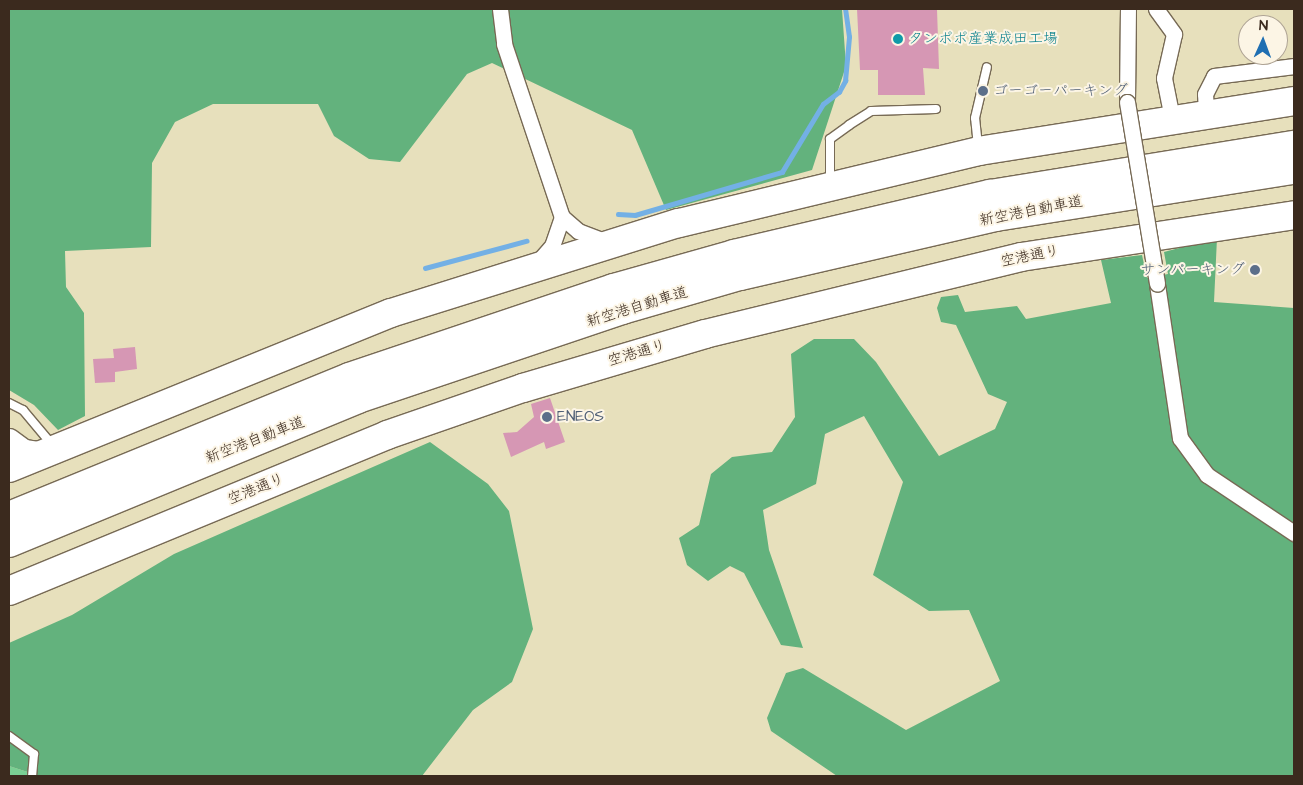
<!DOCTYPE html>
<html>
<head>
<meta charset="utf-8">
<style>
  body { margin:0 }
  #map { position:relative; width:1303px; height:785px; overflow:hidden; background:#e7e0bc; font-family:"Architects Daughter","Klee One",sans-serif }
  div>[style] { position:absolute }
  .green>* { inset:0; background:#7acf93 }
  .forest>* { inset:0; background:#63b27d }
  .stream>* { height:4.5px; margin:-2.25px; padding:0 2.25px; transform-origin:2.25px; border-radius:2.25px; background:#73b0e5 }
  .building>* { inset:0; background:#d697b4 }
  .roads { filter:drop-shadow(1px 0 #776a55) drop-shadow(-1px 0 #776a55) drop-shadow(0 1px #776a55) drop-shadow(0 -1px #776a55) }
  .lane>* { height:8px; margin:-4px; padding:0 4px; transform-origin:4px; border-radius:4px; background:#fff }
  .street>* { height:15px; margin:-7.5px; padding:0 7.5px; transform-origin:7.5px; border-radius:7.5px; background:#fff }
  .secondary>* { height:21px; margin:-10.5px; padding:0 10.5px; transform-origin:10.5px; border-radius:10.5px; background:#fff }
  .highway>* { height:28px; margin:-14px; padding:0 14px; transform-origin:14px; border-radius:14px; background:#fff }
  .bridges { filter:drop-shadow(1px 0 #776a55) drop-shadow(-1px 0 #776a55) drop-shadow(0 1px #776a55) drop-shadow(0 -1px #776a55) }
  .street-bridge>* { height:15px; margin:-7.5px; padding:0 7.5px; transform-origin:7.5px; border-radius:7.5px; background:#fff }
  .dots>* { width:14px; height:14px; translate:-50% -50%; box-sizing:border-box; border:2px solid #fcf5e5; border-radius:50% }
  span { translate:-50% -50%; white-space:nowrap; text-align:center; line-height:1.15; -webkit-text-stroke:4px #fcf5e5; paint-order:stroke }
  .culture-label { font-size:15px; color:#0d838f }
  .left { translate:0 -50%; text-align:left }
  .service-label { font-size:15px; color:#4e5e75 }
  .right { translate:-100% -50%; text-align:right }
  .street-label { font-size:15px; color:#3b2a1e }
  .frame { position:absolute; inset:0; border:10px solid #3b2a1e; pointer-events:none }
  .north { position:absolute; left:1238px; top:15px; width:50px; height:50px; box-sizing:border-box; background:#fcf5e5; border:1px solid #afa495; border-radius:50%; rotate:2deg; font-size:14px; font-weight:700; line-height:20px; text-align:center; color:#3b2a1e }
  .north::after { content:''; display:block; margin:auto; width:18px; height:22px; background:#1f6fb2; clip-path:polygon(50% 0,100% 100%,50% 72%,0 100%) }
</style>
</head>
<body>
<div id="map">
  <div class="green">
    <i style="clip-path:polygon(9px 766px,40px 776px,9px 776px)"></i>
  </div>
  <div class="forest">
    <i style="clip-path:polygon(9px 9px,842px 9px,846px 66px,812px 170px,666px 210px,632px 130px,492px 63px,467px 74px,400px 162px,369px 159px,334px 136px,318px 104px,213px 104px,175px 122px,152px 163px,151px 247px,65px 251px,66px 287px,84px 313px,85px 416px,58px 430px,34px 405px,9px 390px)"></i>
    <i style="clip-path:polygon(1217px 238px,1214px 302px,1294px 308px,1294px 776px,837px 776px,771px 731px,767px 718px,786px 673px,803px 668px,906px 730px,1000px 681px,969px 610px,929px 611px,873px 575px,903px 482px,864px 416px,825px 434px,816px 484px,763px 510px,769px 550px,803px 648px,781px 645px,744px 573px,730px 566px,708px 581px,687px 565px,679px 538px,699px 525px,711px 474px,732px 457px,772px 452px,795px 417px,791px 354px,814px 339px,854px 339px,876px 362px,939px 456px,995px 429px,1007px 402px,988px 394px,956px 325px,941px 322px,937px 308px,941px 297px,958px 295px,965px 312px,1017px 306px,1026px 319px,1111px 303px,1101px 260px,1142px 255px,1147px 278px,1168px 274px,1164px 252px)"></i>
    <i style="clip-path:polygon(430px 442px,488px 484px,509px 511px,533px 629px,512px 682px,473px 710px,422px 776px,40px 776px,9px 766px,9px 643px,72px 615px,174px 554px)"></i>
  </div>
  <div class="stream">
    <i style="left:618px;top:214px;width:17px;rotate:3deg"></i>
    <i style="left:635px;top:215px;width:153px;rotate:-16.3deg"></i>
    <i style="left:782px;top:172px;width:79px;rotate:-58.9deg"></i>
    <i style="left:823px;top:104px;width:20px;rotate:-37deg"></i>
    <i style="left:839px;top:92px;width:13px;rotate:-61deg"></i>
    <i style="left:845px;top:81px;width:44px;rotate:-84.8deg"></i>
    <i style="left:849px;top:37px;width:28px;rotate:-98deg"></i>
    <i style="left:425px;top:268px;width:105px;rotate:-15deg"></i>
  </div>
  <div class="building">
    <i style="clip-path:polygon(857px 9px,937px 9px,939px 69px,923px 68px,925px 95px,878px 95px,878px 70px,860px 70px)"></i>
    <i style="clip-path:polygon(135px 347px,137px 369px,115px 372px,115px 382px,95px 383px,93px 359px,114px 358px,113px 349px)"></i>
    <i style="clip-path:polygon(550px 398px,565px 442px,546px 449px,544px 442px,511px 457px,503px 433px,517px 432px,534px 417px,531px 404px)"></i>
  </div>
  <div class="roads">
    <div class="lane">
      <i style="left:978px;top:146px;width:28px;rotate:-96deg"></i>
      <i style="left:975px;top:118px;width:52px;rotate:-76.8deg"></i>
      <i style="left:830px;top:182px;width:43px;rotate:-90deg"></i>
      <i style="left:830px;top:139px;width:24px;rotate:-36deg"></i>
      <i style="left:849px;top:125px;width:26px;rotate:-32deg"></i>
      <i style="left:871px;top:111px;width:65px;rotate:-1.8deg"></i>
      <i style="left:9px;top:403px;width:16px;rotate:27deg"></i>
      <i style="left:23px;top:410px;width:39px;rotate:50deg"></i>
      <i style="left:9px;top:736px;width:31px;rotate:36deg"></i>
      <i style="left:34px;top:754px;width:22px;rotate:95deg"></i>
    </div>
    <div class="street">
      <i style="left:500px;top:9px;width:35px;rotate:83deg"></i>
      <i style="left:504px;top:44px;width:182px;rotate:71.5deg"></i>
      <i style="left:562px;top:217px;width:21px;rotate:41deg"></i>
      <i style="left:578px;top:231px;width:31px;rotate:21deg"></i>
      <i style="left:1156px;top:9px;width:31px;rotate:54deg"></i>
      <i style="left:1174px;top:34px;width:45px;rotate:102.8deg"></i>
      <i style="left:1164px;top:78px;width:41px;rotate:78.7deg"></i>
      <i style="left:1127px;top:102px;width:93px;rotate:-89.4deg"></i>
      <i style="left:1206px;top:112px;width:18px;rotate:-93deg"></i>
      <i style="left:1205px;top:94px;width:20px;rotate:-63deg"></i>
      <i style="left:1214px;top:76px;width:81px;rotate:-7.1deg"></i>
      <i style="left:537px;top:263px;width:23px;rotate:-49deg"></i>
      <i style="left:552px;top:246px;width:31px;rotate:-71deg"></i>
      <i style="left:1157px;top:284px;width:156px;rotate:81.5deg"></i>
      <i style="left:1180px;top:438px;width:46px;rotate:53.9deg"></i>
      <i style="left:1207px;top:475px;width:105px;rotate:33.7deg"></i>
    </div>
    <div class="secondary">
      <i style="left:9px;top:439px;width:19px;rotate:36deg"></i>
      <i style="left:24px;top:450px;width:21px;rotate:8deg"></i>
    </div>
    <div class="highway">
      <i style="left:9px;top:468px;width:412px;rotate:-22.1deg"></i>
      <i style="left:391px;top:313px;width:302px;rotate:-17.4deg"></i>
      <i style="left:679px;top:223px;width:309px;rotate:-13.5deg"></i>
      <i style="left:979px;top:151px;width:319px;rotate:-9deg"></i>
      <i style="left:9px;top:516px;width:367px;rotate:-22.2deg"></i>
      <i style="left:349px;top:377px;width:280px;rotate:-18.6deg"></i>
      <i style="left:614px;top:288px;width:125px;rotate:-15.8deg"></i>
      <i style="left:734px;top:254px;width:263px;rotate:-13.2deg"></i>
      <i style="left:990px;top:194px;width:308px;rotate:-9.2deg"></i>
      <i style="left:9px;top:543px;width:378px;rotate:-22.4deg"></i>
      <i style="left:358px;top:399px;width:279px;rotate:-18.6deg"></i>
      <i style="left:622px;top:310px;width:123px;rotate:-16.1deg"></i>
      <i style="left:740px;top:276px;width:263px;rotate:-13deg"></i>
      <i style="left:996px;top:217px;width:302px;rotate:-9deg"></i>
      <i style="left:9px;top:591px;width:409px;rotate:-22.4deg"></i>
      <i style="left:387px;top:435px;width:144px;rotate:-19.1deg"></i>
      <i style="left:523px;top:388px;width:190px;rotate:-16.5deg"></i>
      <i style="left:705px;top:334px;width:325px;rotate:-13.7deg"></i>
      <i style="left:1021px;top:257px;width:276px;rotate:-8.7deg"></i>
    </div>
  </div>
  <div class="bridges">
    <div class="street-bridge">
      <i style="left:1127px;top:102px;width:184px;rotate:80.6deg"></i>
    </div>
  </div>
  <div class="dots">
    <i style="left:898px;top:39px;background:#0f9aa8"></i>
    <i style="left:983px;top:91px;background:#5c6f8a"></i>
    <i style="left:1255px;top:270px;background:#5c6f8a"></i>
    <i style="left:547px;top:417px;background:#5c6f8a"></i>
  </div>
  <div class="culture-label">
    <span class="left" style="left:908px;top:39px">タンポポ産業成田工場</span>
  </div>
  <div class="service-label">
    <span class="left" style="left:993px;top:91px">ゴーゴーパーキング</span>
    <span class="right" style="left:1245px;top:270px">サンパーキング</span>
    <span class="left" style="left:557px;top:417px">ENEOS</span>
  </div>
  <div class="street-label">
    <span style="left:1031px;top:211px;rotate:-11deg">新空港自動車道</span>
    <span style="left:1030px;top:256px;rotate:-11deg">空港通り</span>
    <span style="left:637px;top:307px;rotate:-17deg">新空港自動車道</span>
    <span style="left:637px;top:353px;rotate:-16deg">空港通り</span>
    <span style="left:255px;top:440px;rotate:-21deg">新空港自動車道</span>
    <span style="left:256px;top:489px;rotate:-22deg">空港通り</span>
  </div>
  <div class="frame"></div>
  <div class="north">N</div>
</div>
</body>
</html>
